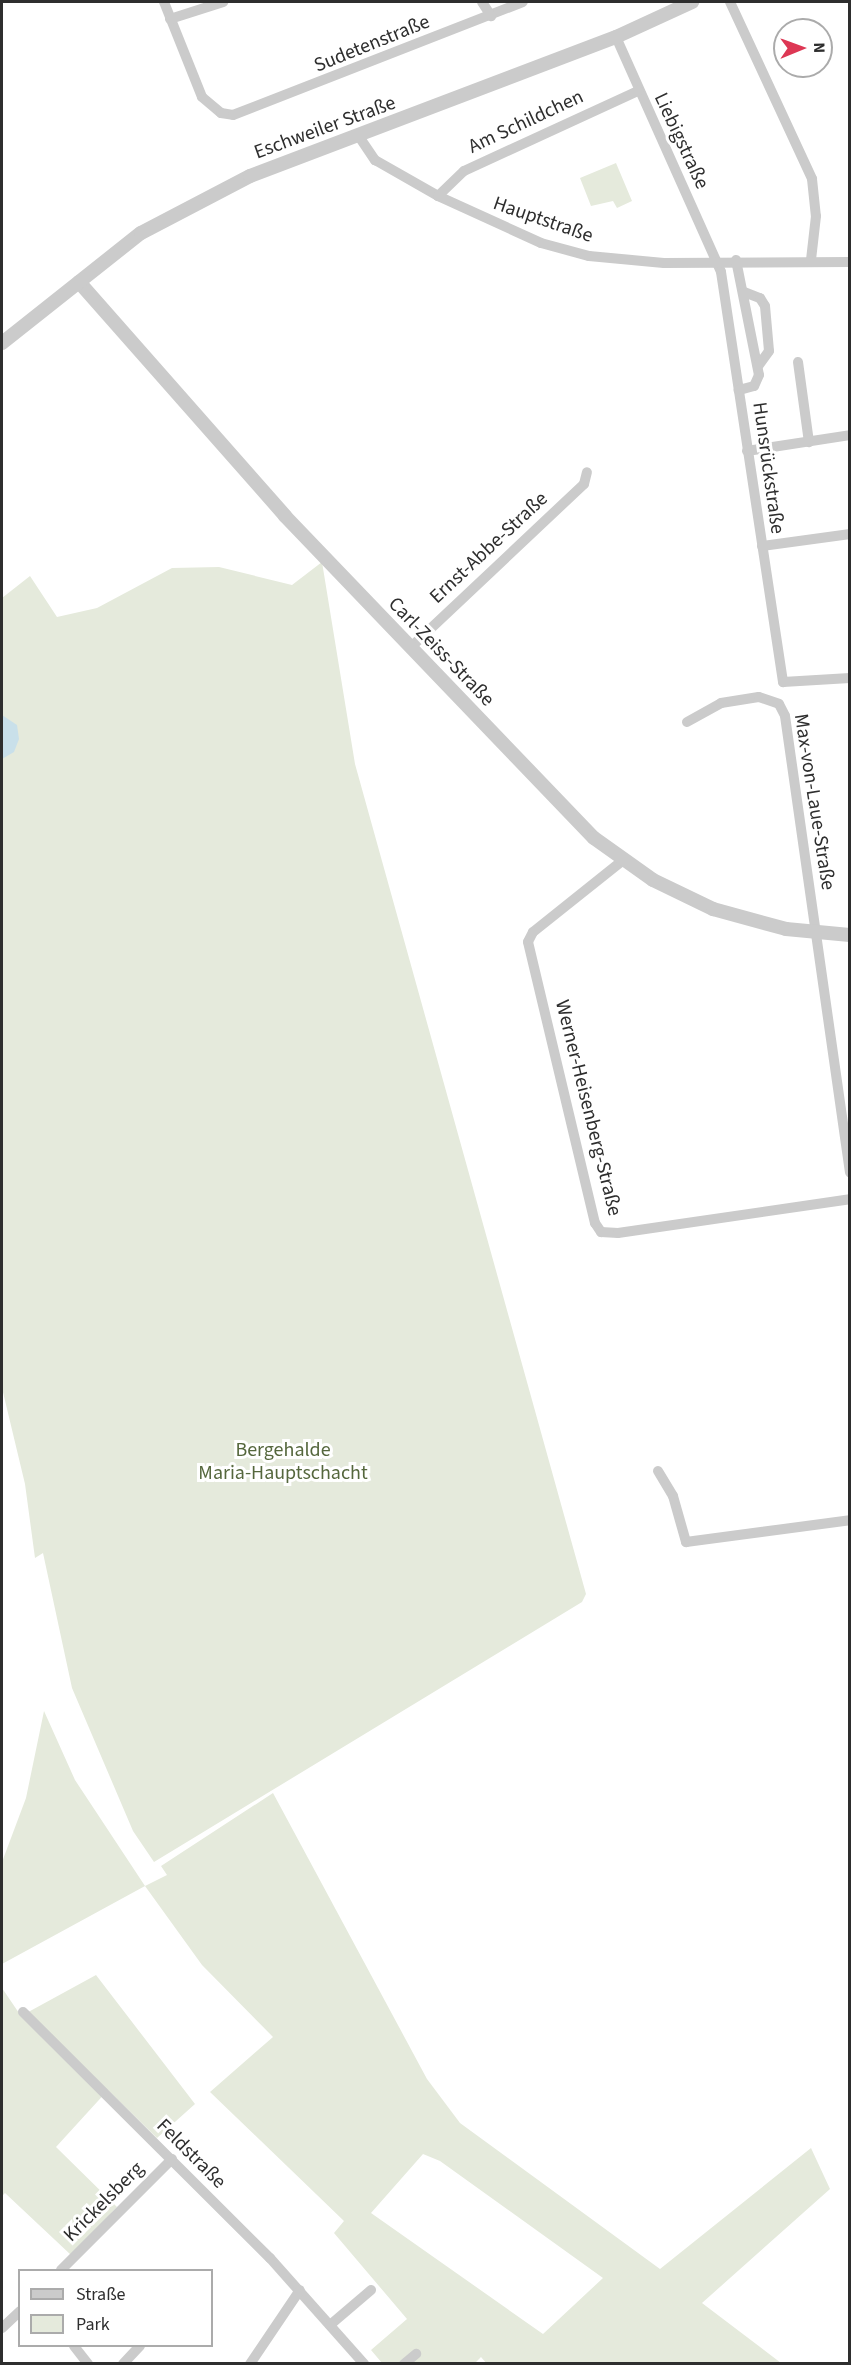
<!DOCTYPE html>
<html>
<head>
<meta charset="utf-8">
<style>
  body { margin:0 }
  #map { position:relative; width:851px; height:2365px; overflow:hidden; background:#fff; font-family:"Source Sans 3",sans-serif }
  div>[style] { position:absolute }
  .green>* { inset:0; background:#e5eadc }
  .water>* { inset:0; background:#c9e0ea }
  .minor>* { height:10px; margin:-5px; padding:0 5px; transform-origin:5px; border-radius:5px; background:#cbcbcb }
  .tertiary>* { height:14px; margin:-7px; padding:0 7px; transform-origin:7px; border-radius:7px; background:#cbcbcb }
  span { translate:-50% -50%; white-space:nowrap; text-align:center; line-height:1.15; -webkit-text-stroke:6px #fff; paint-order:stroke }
  .street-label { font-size:20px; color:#2e2e2e }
  .park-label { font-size:20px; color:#55673d }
  .frame { position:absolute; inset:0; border:3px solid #2e2e2e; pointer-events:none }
  .legend { position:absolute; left:18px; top:2269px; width:195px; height:78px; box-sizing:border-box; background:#fff; border:2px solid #ababab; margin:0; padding:8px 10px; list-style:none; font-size:18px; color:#2e2e2e }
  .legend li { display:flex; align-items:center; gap:12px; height:30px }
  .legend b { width:30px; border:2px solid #ababab }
  .north { position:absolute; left:773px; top:18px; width:60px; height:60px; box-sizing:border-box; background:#fff; border:2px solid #ababab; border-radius:50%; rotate:89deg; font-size:16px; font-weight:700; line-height:24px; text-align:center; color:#2e2e2e }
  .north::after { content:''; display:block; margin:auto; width:21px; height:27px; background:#dd3754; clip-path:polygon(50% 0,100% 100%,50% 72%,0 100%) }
</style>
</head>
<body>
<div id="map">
  <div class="green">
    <i style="clip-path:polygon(616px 163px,632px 201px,617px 208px,613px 201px,591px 206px,580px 178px)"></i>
    <i style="clip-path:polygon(322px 562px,355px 764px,586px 1594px,582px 1602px,154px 1862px,133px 1831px,72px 1688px,43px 1553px,35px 1558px,25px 1484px,2px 1388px,2px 598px,30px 576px,57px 617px,97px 608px,172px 568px,219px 567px,292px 585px)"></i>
    <i style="clip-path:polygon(evenodd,44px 1711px,75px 1780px,145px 1886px,167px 1875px,161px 1866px,273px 1793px,427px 2079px,460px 2123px,660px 2269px,811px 2148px,830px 2189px,702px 2303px,781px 2363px,487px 2364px,481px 2357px,475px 2363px,382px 2363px,371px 2350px,407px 2319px,334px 2233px,344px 2221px,210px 2092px,273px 2037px,202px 1965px,145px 1886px,2px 1964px,2px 1862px,26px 1798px,44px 1711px,423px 2154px,440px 2161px,603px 2278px,543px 2334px,371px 2213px,423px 2154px)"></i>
    <i style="clip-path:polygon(96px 1975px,195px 2104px,157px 2138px,108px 2090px,56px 2147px,117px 2207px,71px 2255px,5px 2193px,2px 2196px,2px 1988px,21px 2016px)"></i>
  </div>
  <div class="water">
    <i style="clip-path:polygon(2px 715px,17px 725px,19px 739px,14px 752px,2px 759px)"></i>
  </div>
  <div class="minor">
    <i style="left:164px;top:2px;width:102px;rotate:68.2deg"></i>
    <i style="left:202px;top:97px;width:25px;rotate:40deg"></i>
    <i style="left:221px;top:113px;width:12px;rotate:9deg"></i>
    <i style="left:233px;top:115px;width:311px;rotate:-21.3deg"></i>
    <i style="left:482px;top:2px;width:17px;rotate:57deg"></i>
    <i style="left:730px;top:2px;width:195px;rotate:65.1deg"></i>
    <i style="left:812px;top:179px;width:37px;rotate:84deg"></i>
    <i style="left:816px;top:216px;width:44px;rotate:96.5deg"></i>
    <i style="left:170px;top:19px;width:56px;rotate:-17.8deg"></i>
    <i style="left:616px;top:37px;width:257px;rotate:65.9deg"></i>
    <i style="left:721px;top:272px;width:415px;rotate:81.4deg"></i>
    <i style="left:783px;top:682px;width:67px;rotate:-3.4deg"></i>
    <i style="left:360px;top:138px;width:27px;rotate:56deg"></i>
    <i style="left:375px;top:160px;width:73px;rotate:29.7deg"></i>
    <i style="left:438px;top:196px;width:113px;rotate:24.5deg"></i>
    <i style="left:541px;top:243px;width:50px;rotate:15.2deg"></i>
    <i style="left:589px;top:256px;width:75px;rotate:5.3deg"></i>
    <i style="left:664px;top:263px;width:186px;rotate:-0.3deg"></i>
    <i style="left:438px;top:196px;width:36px;rotate:-44deg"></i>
    <i style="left:464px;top:171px;width:192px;rotate:-24.7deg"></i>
    <i style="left:736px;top:260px;width:117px;rotate:78.7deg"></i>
    <i style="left:759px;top:375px;width:12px;rotate:114deg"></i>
    <i style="left:754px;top:386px;width:16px;rotate:165deg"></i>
    <i style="left:744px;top:292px;width:17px;rotate:21deg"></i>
    <i style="left:760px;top:298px;width:9px;rotate:58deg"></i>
    <i style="left:765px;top:306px;width:45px;rotate:84.9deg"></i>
    <i style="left:769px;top:351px;width:19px;rotate:126deg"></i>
    <i style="left:798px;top:362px;width:81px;rotate:82.2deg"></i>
    <i style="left:747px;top:451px;width:104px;rotate:-8.8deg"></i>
    <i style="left:762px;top:546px;width:89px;rotate:-7.8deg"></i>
    <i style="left:410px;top:648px;width:239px;rotate:-43.3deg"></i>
    <i style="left:584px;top:484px;width:12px;rotate:-76deg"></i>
    <i style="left:687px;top:722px;width:39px;rotate:-29deg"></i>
    <i style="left:721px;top:703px;width:38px;rotate:-9deg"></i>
    <i style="left:759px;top:697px;width:21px;rotate:19deg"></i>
    <i style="left:779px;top:704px;width:13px;rotate:63deg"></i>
    <i style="left:785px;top:716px;width:461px;rotate:81.9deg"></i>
    <i style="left:622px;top:861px;width:114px;rotate:141.4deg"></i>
    <i style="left:533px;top:932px;width:11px;rotate:117deg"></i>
    <i style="left:528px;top:942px;width:289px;rotate:76.6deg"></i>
    <i style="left:595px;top:1223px;width:11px;rotate:56deg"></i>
    <i style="left:601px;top:1232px;width:17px;rotate:3deg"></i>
    <i style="left:618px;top:1233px;width:234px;rotate:-8.3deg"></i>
    <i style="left:658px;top:1471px;width:29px;rotate:59deg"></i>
    <i style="left:673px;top:1496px;width:48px;rotate:74.2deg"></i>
    <i style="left:686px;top:1542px;width:165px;rotate:-7.6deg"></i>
    <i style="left:23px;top:2012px;width:349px;rotate:44.9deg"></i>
    <i style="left:270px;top:2258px;width:142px;rotate:48.4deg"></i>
    <i style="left:61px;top:2270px;width:157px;rotate:-45deg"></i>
    <i style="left:330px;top:2325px;width:54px;rotate:-40.5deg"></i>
    <i style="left:2px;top:2328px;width:25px;rotate:-43deg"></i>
    <i style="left:74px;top:2346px;width:23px;rotate:52deg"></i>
    <i style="left:123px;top:2364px;width:25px;rotate:-47deg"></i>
    <i style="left:250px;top:2364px;width:89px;rotate:-56deg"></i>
    <i style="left:404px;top:2364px;width:16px;rotate:-40deg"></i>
  </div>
  <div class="tertiary">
    <i style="left:79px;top:282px;width:312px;rotate:48.6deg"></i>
    <i style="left:285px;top:516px;width:446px;rotate:46.2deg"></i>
    <i style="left:594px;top:838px;width:72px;rotate:35.4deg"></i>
    <i style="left:653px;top:880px;width:67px;rotate:25.8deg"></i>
    <i style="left:713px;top:909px;width:76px;rotate:15.3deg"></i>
    <i style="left:786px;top:929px;width:64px;rotate:5.4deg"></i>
    <i style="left:2px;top:343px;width:177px;rotate:-38.4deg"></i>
    <i style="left:141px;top:233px;width:123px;rotate:-27.6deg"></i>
    <i style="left:250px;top:176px;width:392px;rotate:-20.8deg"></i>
    <i style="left:616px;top:37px;width:84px;rotate:-24.7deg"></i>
  </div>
  <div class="street-label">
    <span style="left:372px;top:44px;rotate:-22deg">Sudetenstraße</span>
    <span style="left:526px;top:122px;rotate:-25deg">Am Schildchen</span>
    <span style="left:325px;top:128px;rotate:-20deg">Eschweiler Straße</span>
    <span style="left:681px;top:141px;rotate:65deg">Liebigstraße</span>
    <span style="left:543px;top:220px;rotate:19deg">Hauptstraße</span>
    <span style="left:768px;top:468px;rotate:82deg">Hunsrückstraße</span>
    <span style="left:489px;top:548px;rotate:-43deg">Ernst-Abbe-Straße</span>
    <span style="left:441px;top:652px;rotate:46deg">Carl-Zeiss-Straße</span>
    <span style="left:814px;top:802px;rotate:81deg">Max-von-Laue-Straße</span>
    <span style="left:588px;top:1108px;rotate:76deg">Werner-Heisenberg-Straße</span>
    <span style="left:191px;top:2154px;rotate:45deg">Feldstraße</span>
    <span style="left:104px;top:2202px;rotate:-45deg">Krickelsberg</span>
  </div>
  <div class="park-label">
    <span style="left:283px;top:1462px">Bergehalde<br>Maria-Hauptschacht</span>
  </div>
  <div class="frame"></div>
  <ul class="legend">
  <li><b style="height:8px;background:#cbcbcb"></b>Straße</li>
  <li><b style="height:16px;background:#e5eadc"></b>Park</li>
  </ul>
  <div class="north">N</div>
</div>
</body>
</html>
